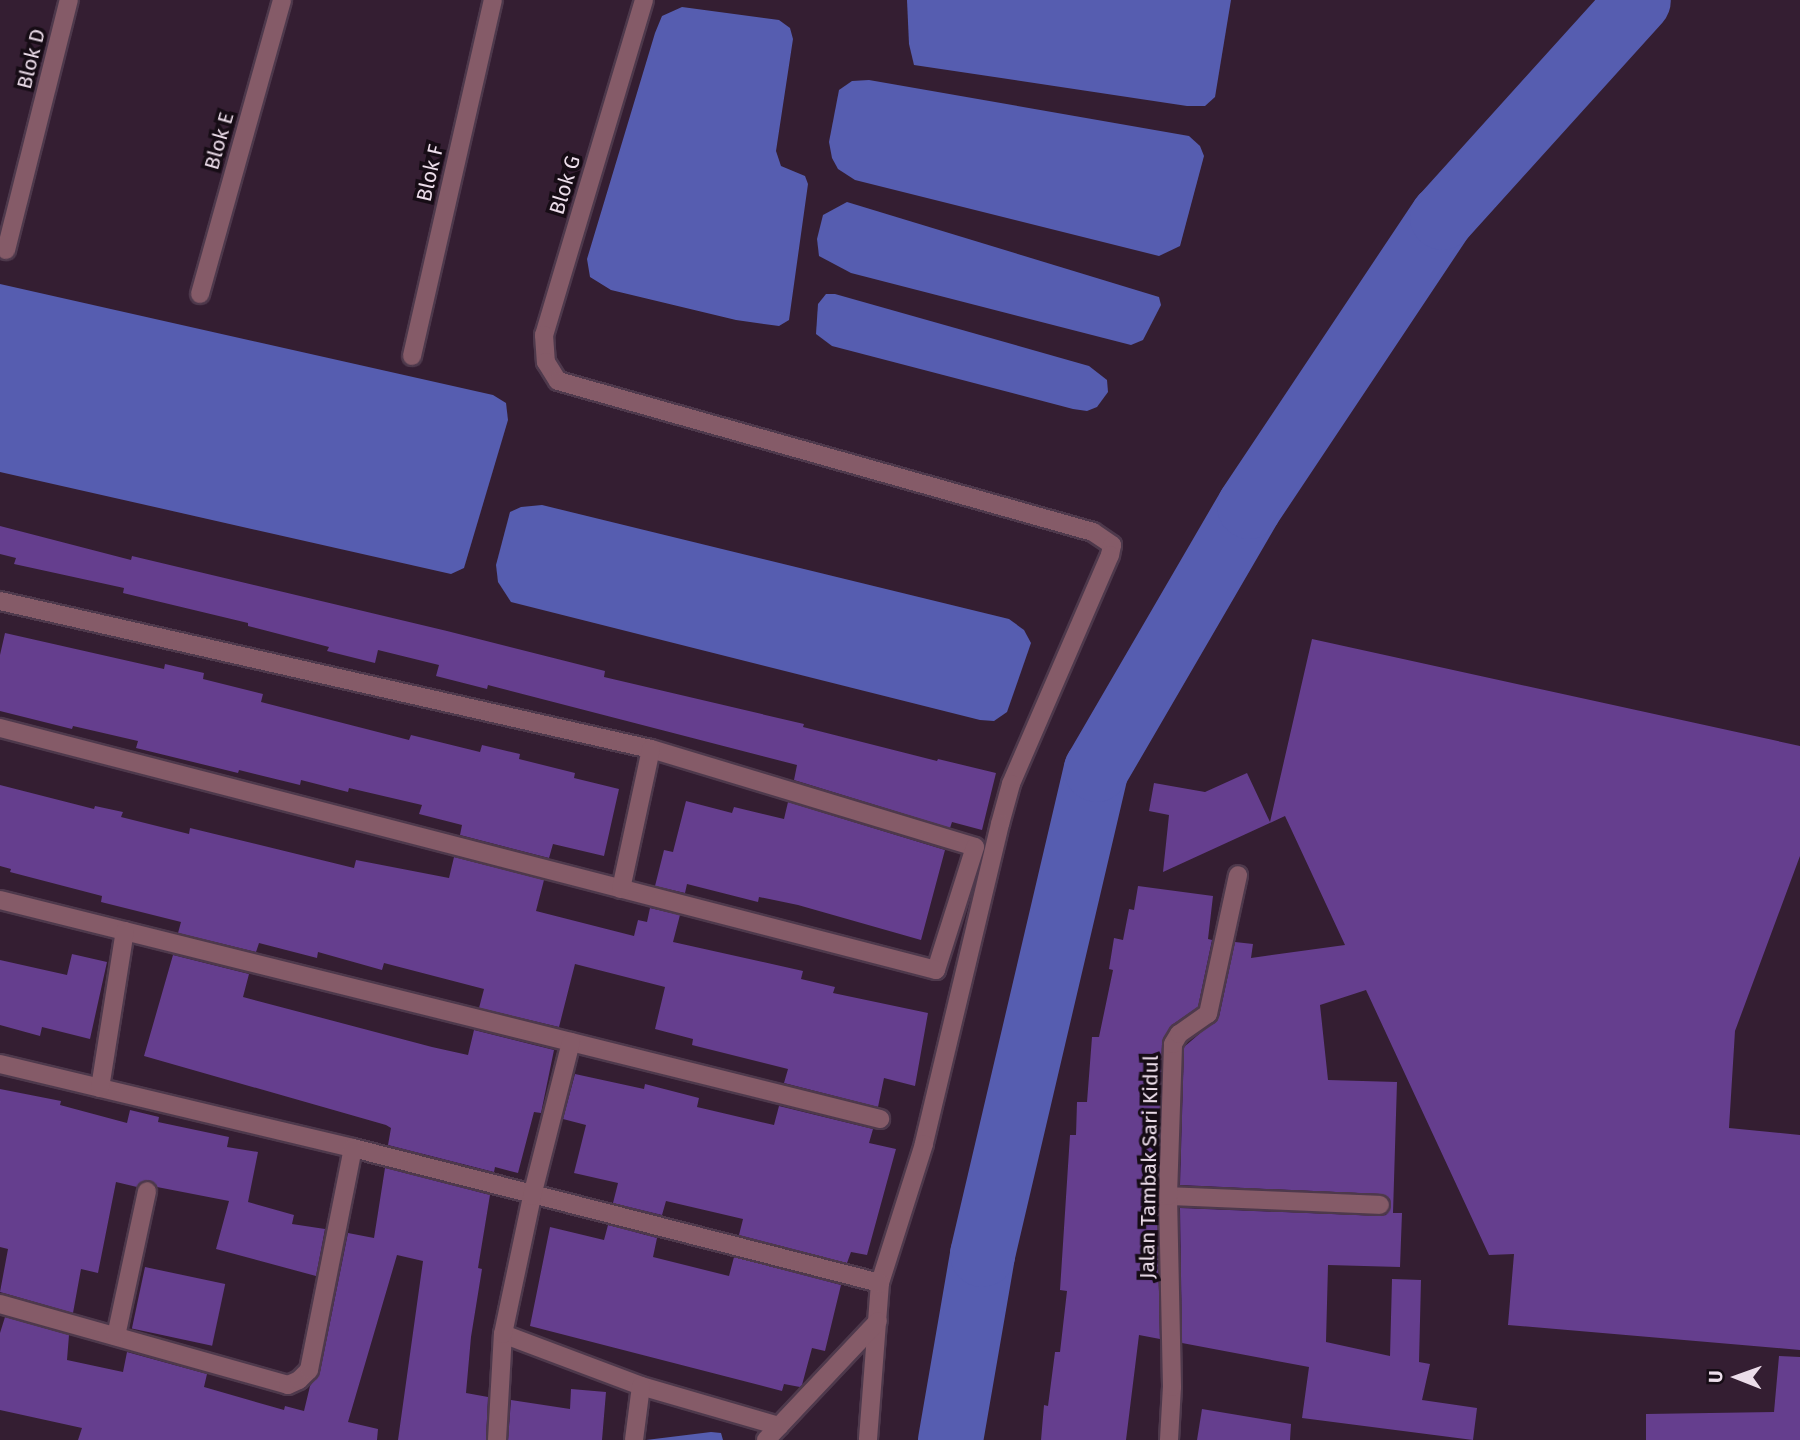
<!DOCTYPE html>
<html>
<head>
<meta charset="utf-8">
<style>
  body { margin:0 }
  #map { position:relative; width:1800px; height:1440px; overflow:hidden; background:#341e32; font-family:"Fira Sans",sans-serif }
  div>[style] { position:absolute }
  .water>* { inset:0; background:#565db0 }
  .river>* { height:65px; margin:-32.5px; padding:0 32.5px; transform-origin:32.5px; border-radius:32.5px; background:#565db0 }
  .building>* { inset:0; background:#653e8e; transform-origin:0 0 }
  .roads { filter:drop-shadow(2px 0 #4e394c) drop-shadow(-2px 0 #4e394c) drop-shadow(0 2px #4e394c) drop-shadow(0 -2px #4e394c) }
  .minor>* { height:18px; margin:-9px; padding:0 9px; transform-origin:9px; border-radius:9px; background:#855b68 }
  span { translate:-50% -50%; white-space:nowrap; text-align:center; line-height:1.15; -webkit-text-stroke:7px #160c15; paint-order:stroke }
  .street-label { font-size:21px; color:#ecddea }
  .north { position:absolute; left:1702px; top:1342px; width:70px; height:70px; -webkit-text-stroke:5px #160c15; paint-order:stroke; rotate:271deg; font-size:19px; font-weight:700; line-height:28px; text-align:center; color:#ecddea }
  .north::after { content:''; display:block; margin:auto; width:24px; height:32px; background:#ecddea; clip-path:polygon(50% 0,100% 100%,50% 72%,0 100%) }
</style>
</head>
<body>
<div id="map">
  <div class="water">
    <i style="clip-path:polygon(907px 0,1231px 0,1215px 97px,1205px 106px,1187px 106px,914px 65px,909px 44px)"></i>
    <i style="clip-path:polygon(682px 7px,779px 20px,790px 28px,793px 39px,776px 151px,781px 166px,805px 176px,808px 184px,789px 320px,779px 326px,736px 320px,611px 290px,590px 277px,587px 259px,655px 33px,662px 16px)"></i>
    <i style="clip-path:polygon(869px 80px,1189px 136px,1200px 146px,1204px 156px,1180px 246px,1159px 256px,855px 180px,838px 169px,832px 158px,829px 142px,839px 90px,852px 81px)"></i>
    <i style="clip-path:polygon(847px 202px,1159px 297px,1161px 305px,1143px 340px,1131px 345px,851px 273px,819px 256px,817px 239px,823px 215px)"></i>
    <i style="clip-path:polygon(0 284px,493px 395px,506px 403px,508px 420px,464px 568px,451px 574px,0 472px)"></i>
    <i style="clip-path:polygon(826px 294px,835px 294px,1089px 366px,1107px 380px,1108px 392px,1097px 407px,1087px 411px,1073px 409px,832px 346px,816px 334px,818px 304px)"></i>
    <i style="clip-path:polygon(542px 505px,1009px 619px,1024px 630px,1031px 643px,1007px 712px,994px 721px,980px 720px,511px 602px,498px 582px,496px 565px,510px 512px,521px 507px)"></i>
    <i style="clip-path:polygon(711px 1432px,721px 1433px,723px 1440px,646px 1440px)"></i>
  </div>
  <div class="river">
    <i style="left:950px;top:1440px;width:189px;rotate:-80.2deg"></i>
    <i style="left:982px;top:1254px;width:498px;rotate:-76.8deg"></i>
    <i style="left:1096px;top:769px;width:304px;rotate:-59.8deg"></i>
    <i style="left:1249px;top:506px;width:348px;rotate:-56.3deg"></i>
    <i style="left:1442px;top:217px;width:292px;rotate:-47.9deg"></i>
  </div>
  <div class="building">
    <i style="clip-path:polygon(0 526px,131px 560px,132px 556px,447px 631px,605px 671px,604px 677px,804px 724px,803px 727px,937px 761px,938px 759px,996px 773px,982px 830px,952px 822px,950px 828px,794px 780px,797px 765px,488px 685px,487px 689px,436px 676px,439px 665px,378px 650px,375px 663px,327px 651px,329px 647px,248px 626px,248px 623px,123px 593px,124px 588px,14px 564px,16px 558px,0 554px)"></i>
    <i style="clip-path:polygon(5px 633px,164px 669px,165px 664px,204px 673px,203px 679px,263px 694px,261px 702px,409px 740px,411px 735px,480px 752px,482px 745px,520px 754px,519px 759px,575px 773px,574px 778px,619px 789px,604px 856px,553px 844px,549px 858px,460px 835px,462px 825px,419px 814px,422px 805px,349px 788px,348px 792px,301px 780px,300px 785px,239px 770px,238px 773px,136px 748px,138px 741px,73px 726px,72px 729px,0 711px,0 655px)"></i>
    <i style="clip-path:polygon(1312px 639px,1800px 746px,1800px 856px,1735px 1031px,1729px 1128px,1800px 1135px,1800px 1350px,1508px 1325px,1514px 1254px,1489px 1255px,1366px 990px,1320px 1005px,1328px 1080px,1397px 1082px,1393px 1213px,1402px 1213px,1400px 1267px,1328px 1265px,1326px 1342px,1390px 1356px,1392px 1279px,1421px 1280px,1419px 1362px,1430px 1364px,1422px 1400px,1477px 1408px,1473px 1440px,1302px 1418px,1309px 1367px,1182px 1343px,1180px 1208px,1380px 1216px,1386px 1215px,1391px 1206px,1390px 1199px,1380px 1194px,1180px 1185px,1184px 1047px,1219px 1017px,1235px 942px,1253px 944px,1251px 958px,1345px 945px,1285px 816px,1163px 872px,1169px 815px,1149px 811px,1154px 783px,1205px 792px,1247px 773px,1270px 822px)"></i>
    <i style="clip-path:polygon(0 785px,94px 809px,95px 806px,123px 812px,121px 817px,189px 834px,190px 828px,354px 868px,356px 860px,449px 878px,454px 857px,544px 880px,536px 911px,634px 936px,638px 920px,647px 922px,650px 908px,680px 915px,673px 942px,803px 971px,801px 979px,835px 987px,833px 993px,928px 1013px,915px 1086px,884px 1078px,878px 1107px,784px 1083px,788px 1069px,692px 1045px,693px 1039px,655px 1029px,665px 987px,575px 964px,559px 1027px,479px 1008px,484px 989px,384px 963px,382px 970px,318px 952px,317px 958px,259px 943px,256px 952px,178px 933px,181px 922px,101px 902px,102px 896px,10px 872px,11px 869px,0 866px)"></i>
    <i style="clip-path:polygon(686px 801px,732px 813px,734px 807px,784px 819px,788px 802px,945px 850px,921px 940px,798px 905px,759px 897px,758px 902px,687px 884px,685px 893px,655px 886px,664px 850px,673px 852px)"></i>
    <i style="clip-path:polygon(1138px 886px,1213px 896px,1208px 939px,1212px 940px,1198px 1007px,1172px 1025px,1162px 1044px,1157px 1196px,1160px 1339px,1139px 1335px,1126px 1440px,1041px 1440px,1044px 1405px,1048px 1406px,1055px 1352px,1060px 1352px,1067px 1291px,1060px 1290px,1070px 1135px,1076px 1135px,1077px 1102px,1087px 1102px,1092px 1037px,1099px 1037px,1113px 970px,1109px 969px,1114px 938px,1123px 940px,1129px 909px,1134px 910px)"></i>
    <i style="clip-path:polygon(72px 954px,107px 962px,90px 1039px,42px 1027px,40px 1036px,0 1025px,0 960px,67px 975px)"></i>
    <i style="clip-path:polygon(173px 955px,249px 974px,243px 997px,432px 1047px,468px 1055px,474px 1030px,554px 1050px,541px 1113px,534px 1112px,518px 1173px,495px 1167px,494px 1172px,388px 1145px,391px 1128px,386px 1125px,144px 1056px)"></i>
    <i style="clip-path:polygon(575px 1074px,644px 1089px,645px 1084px,699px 1098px,697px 1107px,774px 1125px,779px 1106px,873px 1129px,869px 1143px,896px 1149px,867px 1255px,851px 1252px,847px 1263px,739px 1235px,743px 1219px,666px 1201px,662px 1215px,613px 1203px,618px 1183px,574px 1173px,586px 1125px,563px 1119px)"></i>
    <i style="clip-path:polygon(0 1089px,61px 1101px,60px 1105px,127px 1123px,130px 1110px,159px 1117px,158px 1122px,229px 1137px,227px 1147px,258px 1152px,248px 1202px,294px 1215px,292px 1224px,325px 1229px,316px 1276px,216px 1249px,229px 1201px,157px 1187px,149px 1180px,137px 1187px,116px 1182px,98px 1273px,81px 1269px,73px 1313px,0 1292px,8px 1249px,0 1247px)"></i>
    <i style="clip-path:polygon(385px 1168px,490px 1195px,478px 1268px,482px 1269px,471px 1337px,466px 1393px,488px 1397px,486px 1440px,398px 1440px,423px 1261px,397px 1255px,348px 1422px,378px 1429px,377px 1440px,78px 1440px,82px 1428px,0 1410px,0 1333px,5px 1317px,69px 1335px,67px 1360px,123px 1372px,127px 1352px,207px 1374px,204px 1387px,284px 1410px,285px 1406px,304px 1411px,310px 1386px,320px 1372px,348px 1233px,374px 1238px)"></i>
    <i style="clip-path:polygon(608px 1225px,657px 1238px,653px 1257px,729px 1276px,734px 1257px,841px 1285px,825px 1351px,812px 1348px,802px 1385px,800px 1387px,784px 1384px,782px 1391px,530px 1326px,550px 1227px,604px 1240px)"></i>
    <i style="left:145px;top:1267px;width:82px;height:63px;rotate:12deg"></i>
    <i style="clip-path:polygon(1779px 1356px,1800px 1357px,1800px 1440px,1646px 1440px,1646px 1414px,1774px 1412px)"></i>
    <i style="clip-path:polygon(571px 1389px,606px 1392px,602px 1440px,508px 1440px,511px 1400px,570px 1409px)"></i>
    <i style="clip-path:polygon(1202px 1409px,1291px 1424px,1290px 1440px,1197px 1440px)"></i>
  </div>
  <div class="roads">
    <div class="minor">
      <i style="left:644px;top:0;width:350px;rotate:106.6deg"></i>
      <i style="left:544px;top:335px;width:27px;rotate:86deg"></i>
      <i style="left:546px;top:362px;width:22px;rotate:58deg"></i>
      <i style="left:558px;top:381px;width:556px;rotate:15.76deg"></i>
      <i style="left:1093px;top:532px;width:23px;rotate:34deg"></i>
      <i style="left:1112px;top:545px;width:10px;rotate:101deg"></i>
      <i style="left:1110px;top:555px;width:249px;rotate:113.4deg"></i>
      <i style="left:1011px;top:784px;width:41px;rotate:105.4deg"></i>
      <i style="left:1000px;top:824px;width:329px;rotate:103.4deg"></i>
      <i style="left:924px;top:1144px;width:146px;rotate:107.6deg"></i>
      <i style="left:880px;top:1283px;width:157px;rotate:94.4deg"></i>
      <i style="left:6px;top:250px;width:258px;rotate:-75.9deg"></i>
      <i style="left:200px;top:294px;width:305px;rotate:-74.4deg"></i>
      <i style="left:412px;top:356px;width:365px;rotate:-77.2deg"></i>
      <i style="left:0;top:601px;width:668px;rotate:12.81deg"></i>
      <i style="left:651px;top:749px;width:338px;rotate:16.8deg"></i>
      <i style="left:975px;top:847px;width:129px;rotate:107.6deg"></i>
      <i style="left:936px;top:970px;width:967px;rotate:-165.5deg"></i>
      <i style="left:621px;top:889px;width:143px;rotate:-77.9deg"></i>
      <i style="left:0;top:900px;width:907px;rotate:13.97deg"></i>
      <i style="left:0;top:1064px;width:363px;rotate:13.4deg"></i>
      <i style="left:353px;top:1148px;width:544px;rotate:14.37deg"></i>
      <i style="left:100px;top:1088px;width:159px;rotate:-81deg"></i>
      <i style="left:1168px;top:1196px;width:212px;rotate:2.4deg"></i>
      <i style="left:0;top:1304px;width:299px;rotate:15.7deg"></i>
      <i style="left:288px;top:1385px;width:12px;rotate:-24deg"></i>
      <i style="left:299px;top:1380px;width:14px;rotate:-45deg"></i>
      <i style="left:309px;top:1370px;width:226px;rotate:-78.8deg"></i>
      <i style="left:503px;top:1334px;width:147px;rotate:20.6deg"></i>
      <i style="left:641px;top:1386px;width:144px;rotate:16.2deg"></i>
      <i style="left:116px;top:1336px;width:148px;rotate:-77.9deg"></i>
      <i style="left:497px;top:1440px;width:106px;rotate:-86.8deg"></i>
      <i style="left:503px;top:1334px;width:141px;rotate:-78.1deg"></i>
      <i style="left:532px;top:1196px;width:159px;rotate:-75.8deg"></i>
      <i style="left:634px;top:1440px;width:54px;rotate:-82.6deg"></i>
      <i style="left:766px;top:1440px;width:163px;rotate:-46.7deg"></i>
      <i style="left:1169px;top:1440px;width:53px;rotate:-86.8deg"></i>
      <i style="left:1172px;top:1387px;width:191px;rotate:-91.2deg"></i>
      <i style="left:1168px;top:1196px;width:152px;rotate:-88.1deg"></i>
      <i style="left:1173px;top:1044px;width:12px;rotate:-59deg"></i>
      <i style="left:1179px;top:1034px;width:35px;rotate:-35deg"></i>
      <i style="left:1208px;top:1014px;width:142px;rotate:-77.8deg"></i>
    </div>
  </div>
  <div class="street-label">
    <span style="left:31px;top:59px;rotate:-76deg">Blok D</span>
    <span style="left:219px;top:141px;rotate:-74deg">Blok E</span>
    <span style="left:430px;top:173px;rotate:-77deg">Blok F</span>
    <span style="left:565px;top:185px;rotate:-73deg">Blok G</span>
    <span style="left:1149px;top:1167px;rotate:-89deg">Jalan Tambak Sari Kidul</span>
  </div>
  <div class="north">U</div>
</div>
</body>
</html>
